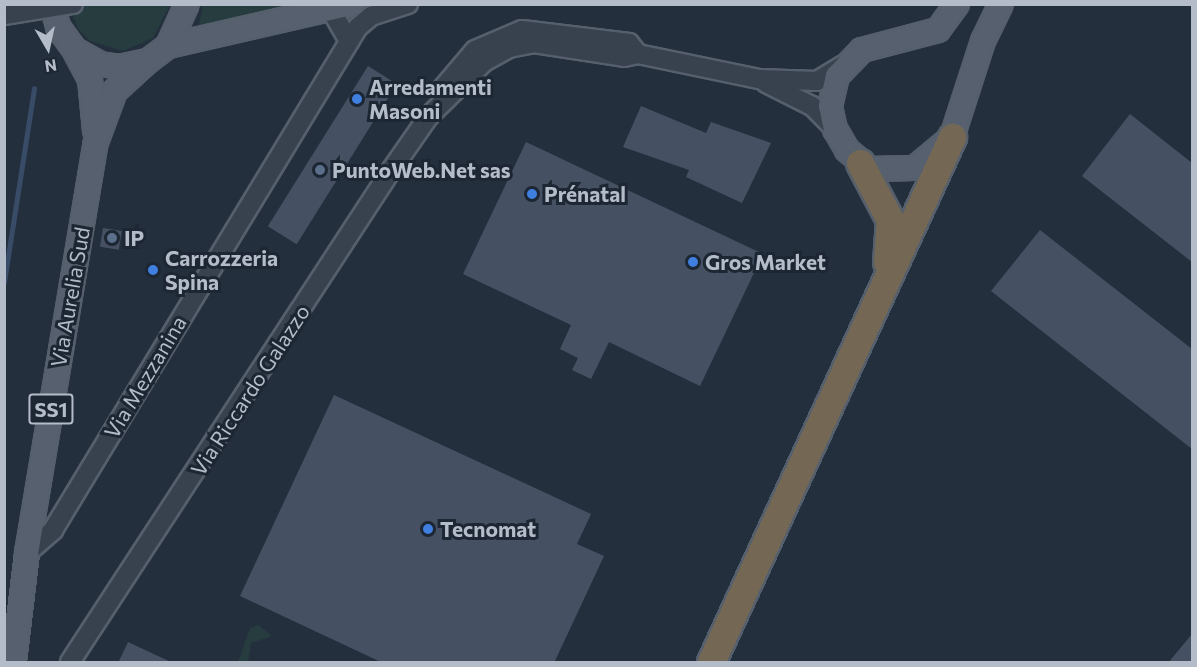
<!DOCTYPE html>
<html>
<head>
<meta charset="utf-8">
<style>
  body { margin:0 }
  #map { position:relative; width:1197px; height:667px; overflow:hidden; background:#242f3e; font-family:Commissioner,sans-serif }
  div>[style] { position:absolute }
  .green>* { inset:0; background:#263c3f }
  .stream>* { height:5px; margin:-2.5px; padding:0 2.5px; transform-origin:2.5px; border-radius:2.5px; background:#394c67 }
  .building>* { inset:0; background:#455162; transform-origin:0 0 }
  .roads { filter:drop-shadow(2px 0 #565f6c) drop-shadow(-2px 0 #565f6c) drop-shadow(0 2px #565f6c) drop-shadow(0 -2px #565f6c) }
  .minor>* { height:18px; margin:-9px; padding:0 9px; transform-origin:9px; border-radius:9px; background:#38414e }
  .major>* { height:22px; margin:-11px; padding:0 11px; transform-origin:11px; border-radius:11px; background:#56606e }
  .highway>* { height:27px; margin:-13.5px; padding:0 13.5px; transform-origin:13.5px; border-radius:13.5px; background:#746855 }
  .bridges { filter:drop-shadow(2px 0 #565f6c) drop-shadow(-2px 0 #565f6c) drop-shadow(0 2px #565f6c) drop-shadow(0 -2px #565f6c) }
  .minor-bridge>* { height:18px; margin:-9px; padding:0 9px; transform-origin:9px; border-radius:9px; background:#38414e }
  .dots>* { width:16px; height:16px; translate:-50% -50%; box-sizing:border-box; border:3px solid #1d2633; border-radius:50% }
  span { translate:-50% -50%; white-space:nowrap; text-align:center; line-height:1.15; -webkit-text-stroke:6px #1d2633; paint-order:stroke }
  .shield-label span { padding:2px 4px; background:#1d2633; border:2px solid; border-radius:4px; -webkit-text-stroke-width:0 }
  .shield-label { font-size:20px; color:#b4bcc9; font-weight:700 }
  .poi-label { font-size:21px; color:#b4bcc9; font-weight:700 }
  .left { translate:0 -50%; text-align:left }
  .street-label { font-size:21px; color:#b4bcc9 }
  .frame { position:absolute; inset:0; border:6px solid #b4bcc9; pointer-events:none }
  .north { position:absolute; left:18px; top:18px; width:60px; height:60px; -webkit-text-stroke:4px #1d2633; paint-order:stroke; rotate:171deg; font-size:16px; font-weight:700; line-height:24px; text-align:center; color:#b4bcc9 }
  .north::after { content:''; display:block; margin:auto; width:21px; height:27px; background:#b4bcc9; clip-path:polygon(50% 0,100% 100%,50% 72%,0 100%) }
</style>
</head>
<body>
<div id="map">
  <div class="green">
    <i style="clip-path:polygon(69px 5px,170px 5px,153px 38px,123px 51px,90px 41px,78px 29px)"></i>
    <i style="clip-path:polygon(203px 5px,312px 5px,197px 33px)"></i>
    <i style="clip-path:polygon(258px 625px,272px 636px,251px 643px,248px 662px,238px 662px,250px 628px)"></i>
  </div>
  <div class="stream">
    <i style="left:4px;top:282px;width:196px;rotate:-81.2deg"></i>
  </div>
  <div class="building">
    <i style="left:368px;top:66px;width:34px;height:189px;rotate:32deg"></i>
    <i style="clip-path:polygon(641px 106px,706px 133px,711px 122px,771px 143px,742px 203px,686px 177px,689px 170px,623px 147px)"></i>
    <i style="clip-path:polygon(1130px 114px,1192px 163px,1192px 262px,1082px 176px)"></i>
    <i style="clip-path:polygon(526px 142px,763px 254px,700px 386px,609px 342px,591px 379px,572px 370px,578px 358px,560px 349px,571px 325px,463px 274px)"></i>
    <i style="left:103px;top:228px;width:19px;height:19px;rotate:9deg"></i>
    <i style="clip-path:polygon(1040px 230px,1192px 349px,1192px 449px,991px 291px)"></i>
    <i style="clip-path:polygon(334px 395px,591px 514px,577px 544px,604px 556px,554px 663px,383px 663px,240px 596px)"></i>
    <i style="clip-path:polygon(1192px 634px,1192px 663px,1168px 663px)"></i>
    <i style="clip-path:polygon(128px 642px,173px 663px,118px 663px)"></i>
  </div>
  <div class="roads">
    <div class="minor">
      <i style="left:331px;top:10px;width:36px;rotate:60deg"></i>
      <i style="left:766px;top:83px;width:51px;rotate:26.6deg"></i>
      <i style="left:812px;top:106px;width:33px;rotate:45deg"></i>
      <i style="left:441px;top:90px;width:52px;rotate:-49.6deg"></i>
      <i style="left:475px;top:50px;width:51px;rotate:-23.1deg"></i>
      <i style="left:522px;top:30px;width:108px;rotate:6.9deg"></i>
      <i style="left:629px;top:43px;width:14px;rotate:51deg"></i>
      <i style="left:27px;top:553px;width:35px;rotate:-41deg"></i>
      <i style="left:53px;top:530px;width:588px;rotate:-58.77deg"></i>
      <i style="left:358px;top:27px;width:17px;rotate:-40deg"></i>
      <i style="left:371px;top:16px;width:39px;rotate:-18deg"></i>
      <i style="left:70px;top:662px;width:589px;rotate:-56.85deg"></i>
      <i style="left:392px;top:169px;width:65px;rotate:-55.1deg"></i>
      <i style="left:429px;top:116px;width:77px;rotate:-44.5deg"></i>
      <i style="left:484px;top:62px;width:29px;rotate:-29deg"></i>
      <i style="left:509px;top:48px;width:25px;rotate:-11deg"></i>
      <i style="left:534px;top:43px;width:91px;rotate:8.8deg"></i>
      <i style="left:624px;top:57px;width:14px;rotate:-12deg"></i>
      <i style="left:638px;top:54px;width:124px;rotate:11.7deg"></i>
      <i style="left:759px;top:79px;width:58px;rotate:2deg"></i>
      <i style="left:817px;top:81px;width:31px;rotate:-31deg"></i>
    </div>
    <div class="major">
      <i style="left:52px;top:4px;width:24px;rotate:75deg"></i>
      <i style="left:58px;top:27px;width:29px;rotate:54deg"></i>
      <i style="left:75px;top:50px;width:29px;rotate:29deg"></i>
      <i style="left:100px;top:64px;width:19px;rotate:9deg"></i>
      <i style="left:119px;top:67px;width:30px;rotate:-12deg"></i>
      <i style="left:148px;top:61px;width:25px;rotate:-37deg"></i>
      <i style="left:168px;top:46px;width:46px;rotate:-65.7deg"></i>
      <i style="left:957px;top:4px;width:32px;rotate:126deg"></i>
      <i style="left:938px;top:30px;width:79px;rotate:165.3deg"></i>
      <i style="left:862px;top:50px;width:36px;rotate:134deg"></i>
      <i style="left:837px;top:76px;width:31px;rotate:103deg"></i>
      <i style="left:830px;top:106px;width:24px;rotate:78deg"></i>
      <i style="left:835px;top:129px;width:24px;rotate:60deg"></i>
      <i style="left:847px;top:150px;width:30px;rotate:40deg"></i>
      <i style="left:870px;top:169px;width:45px;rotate:-1.3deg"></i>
      <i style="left:915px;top:168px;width:48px;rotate:-40deg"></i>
      <i style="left:952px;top:137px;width:101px;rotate:-72.1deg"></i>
      <i style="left:983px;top:41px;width:41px;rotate:-64.1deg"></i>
      <i style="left:168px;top:46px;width:189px;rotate:-12.9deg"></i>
      <i style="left:75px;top:51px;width:32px;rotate:62deg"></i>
      <i style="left:90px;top:79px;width:52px;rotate:84.5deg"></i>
      <i style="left:14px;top:662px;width:110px;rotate:-83.2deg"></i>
      <i style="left:27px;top:553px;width:414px;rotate:-80.5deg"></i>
      <i style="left:95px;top:145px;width:58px;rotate:-69.7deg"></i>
      <i style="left:115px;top:91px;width:45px;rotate:-42.3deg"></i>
    </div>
    <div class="highway">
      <i style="left:860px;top:163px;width:64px;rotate:62.2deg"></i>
      <i style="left:890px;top:220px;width:42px;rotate:94.1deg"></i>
      <i style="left:711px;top:662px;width:578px;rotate:-65.34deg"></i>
    </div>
  </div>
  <div class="bridges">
    <div class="minor-bridge">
      <i style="left:4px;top:15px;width:70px;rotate:-9.1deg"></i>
    </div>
  </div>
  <div class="dots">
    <i style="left:357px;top:99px;background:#3f7fe0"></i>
    <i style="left:320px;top:170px;background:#5c6f8a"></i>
    <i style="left:532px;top:194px;background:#3f7fe0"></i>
    <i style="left:112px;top:238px;background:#5c6f8a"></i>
    <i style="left:693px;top:262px;background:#3f7fe0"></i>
    <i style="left:153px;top:270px;background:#3f7fe0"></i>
    <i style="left:428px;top:529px;background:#3f7fe0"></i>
  </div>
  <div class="shield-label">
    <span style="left:51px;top:409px">SS1</span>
  </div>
  <div class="poi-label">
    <span class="left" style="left:369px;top:99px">Arredamenti<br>Masoni</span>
    <span class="left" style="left:332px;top:170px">PuntoWeb.Net sas</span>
    <span class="left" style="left:544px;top:194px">Prénatal</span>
    <span class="left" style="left:124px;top:238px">IP</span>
    <span class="left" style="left:165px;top:270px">Carrozzeria<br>Spina</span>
    <span class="left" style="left:705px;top:262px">Gros Market</span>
    <span class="left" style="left:440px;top:529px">Tecnomat</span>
  </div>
  <div class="street-label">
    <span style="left:70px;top:297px;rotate:-80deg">Via Aurelia Sud</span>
    <span style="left:145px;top:377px;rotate:-59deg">Via Mezzanina</span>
    <span style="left:250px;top:390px;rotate:-57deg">Via Riccardo Galazzo</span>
  </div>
  <div class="frame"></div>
  <div class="north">N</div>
</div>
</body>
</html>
